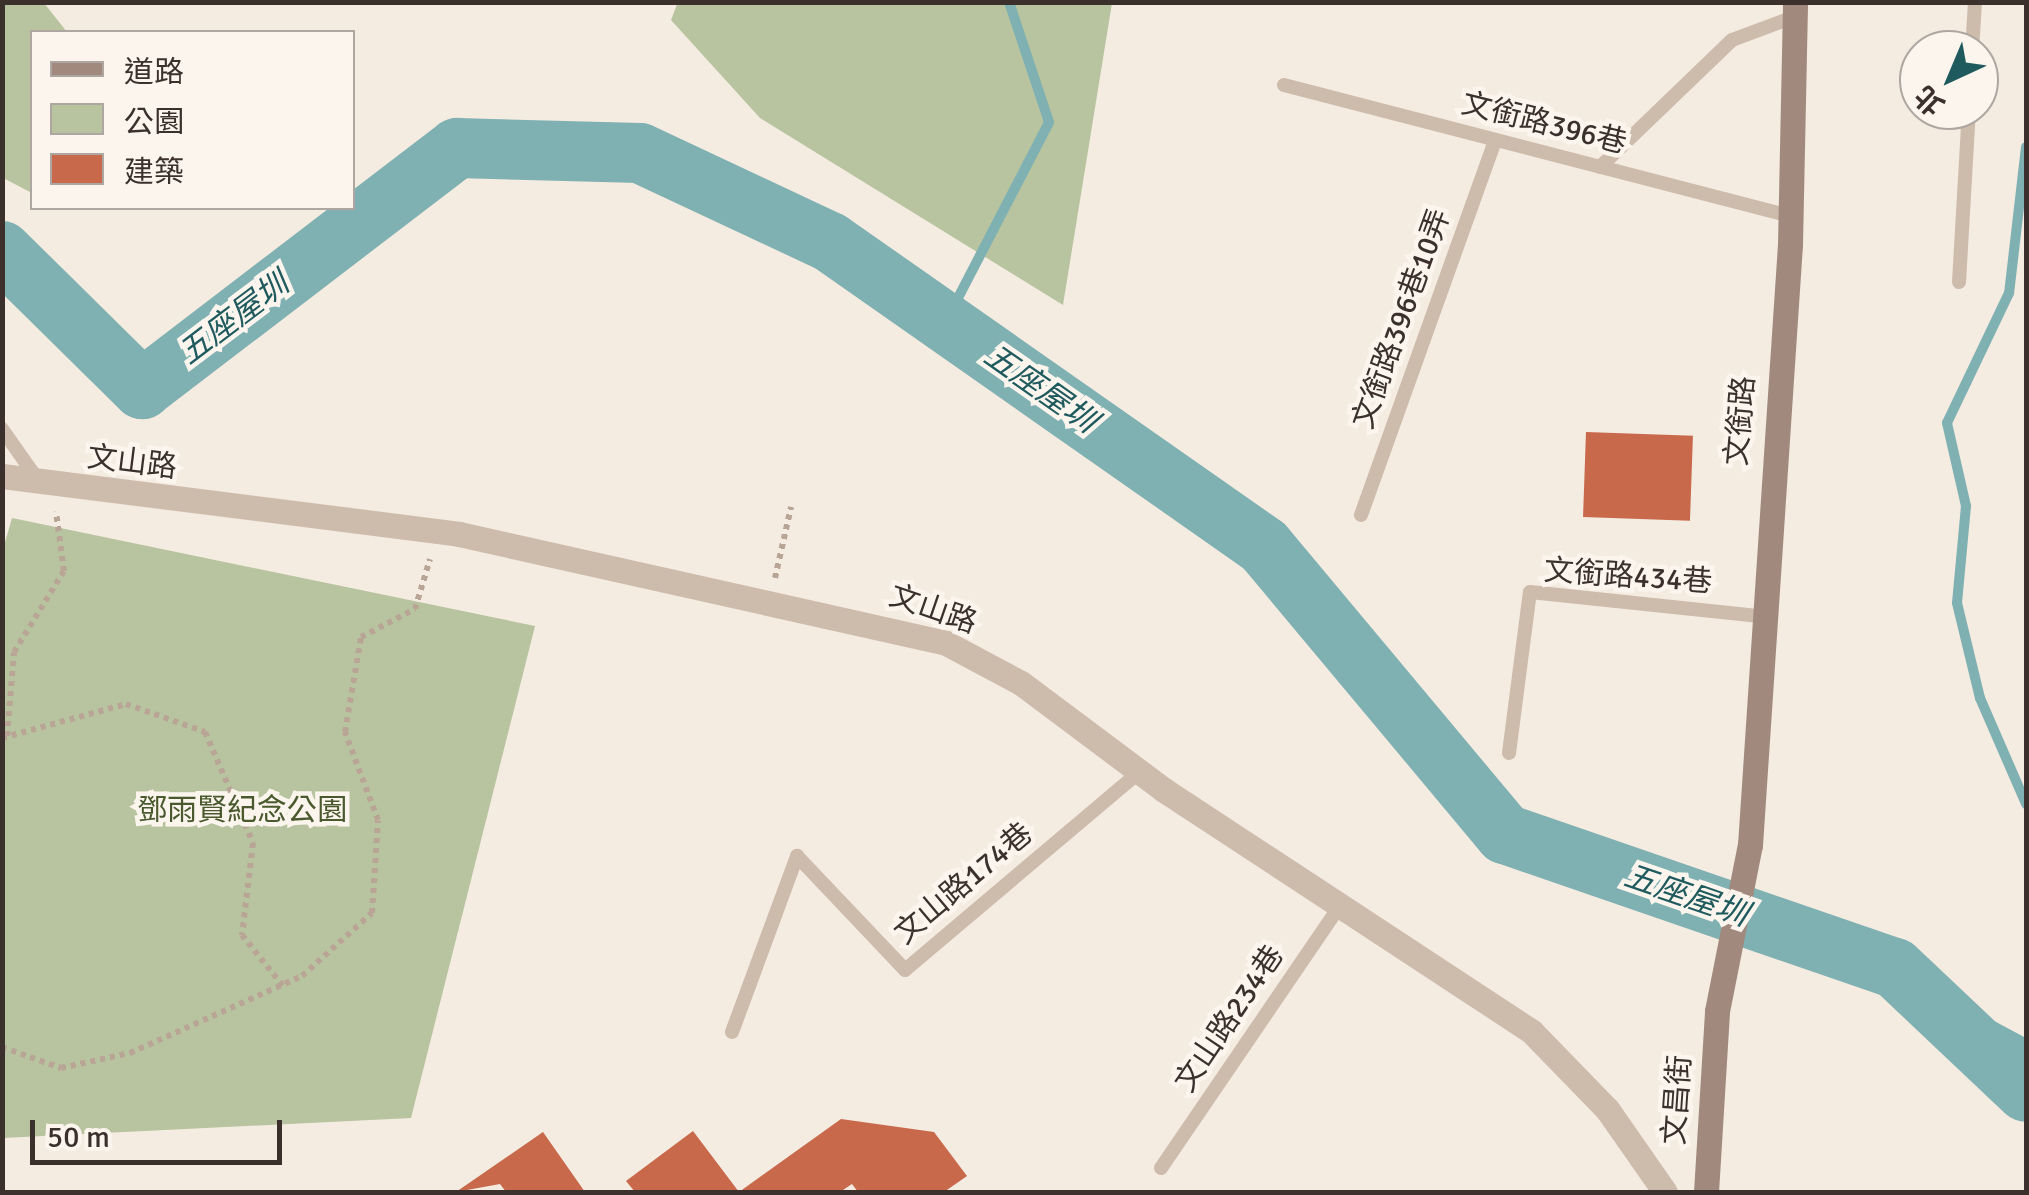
<!DOCTYPE html>
<html>
<head>
<meta charset="utf-8">
<style>
  body { margin:0 }
  #map { position:relative; width:2029px; height:1195px; overflow:hidden; background:#f4ebe1; font-family:Signika,"Noto Sans TC",sans-serif }
  div>[style] { position:absolute }
  .green>* { inset:0; background:#b8c4a0 }
  .water>* { inset:0; background:#7fb0b2 }
  .stream>* { height:10px; margin:-5px; padding:0 5px; transform-origin:5px; border-radius:5px; background:#7fb0b2 }
  .river>* { height:60px; margin:-30px; padding:0 30px; transform-origin:30px; border-radius:30px; background:#7fb0b2 }
  .building>* { inset:0; background:#c8694b; transform-origin:0 0 }
  .path>* { height:6px; margin-top:-3px; transform-origin:0; background:repeating-linear-gradient(90deg,#b9a596 0 5px,transparent 0 10px) }
  .service>* { height:14px; margin:-7px; padding:0 7px; transform-origin:7px; border-radius:7px; background:#cdbbac }
  .tertiary>* { height:25px; margin:-12.5px; padding:0 12.5px; transform-origin:12.5px; border-radius:12.5px; background:#cdbbac }
  .secondary>* { height:25px; margin:-12.5px; padding:0 12.5px; transform-origin:12.5px; border-radius:12.5px; background:#a18a7d }
  span { translate:-50% -50%; white-space:nowrap; text-align:center; line-height:1.15; -webkit-text-stroke:9px #fbf5ee; paint-order:stroke }
  .street-label { font-size:30px; color:#3b302b }
  .park-label { font-size:30px; color:#4a5a2e }
  .water-label { font-size:32px; color:#1f5a5e; font-style:italic }
  .frame { position:absolute; inset:0; border:5px solid #3b302b; pointer-events:none }
  .legend { position:absolute; left:30px; top:30px; width:325px; height:180px; box-sizing:border-box; background:#fbf5ee; border:2px solid #aea6a0; margin:0; padding:12px 18px; list-style:none; font-size:30px; color:#3b302b }
  .legend li { display:flex; align-items:center; gap:20px; height:50px }
  .legend b { width:50px; border:2px solid #aea6a0 }
  .north { position:absolute; left:1899px; top:30px; width:100px; height:100px; box-sizing:border-box; background:#fbf5ee; border:2px solid #aea6a0; border-radius:50%; rotate:224deg; font-size:28px; font-weight:700; line-height:40px; text-align:center; color:#3b302b }
  .north::after { content:''; display:block; margin:auto; width:35px; height:45px; background:#1f5a5e; clip-path:polygon(50% 0,100% 100%,50% 72%,0 100%) }
  .scale { position:absolute; left:30px; top:1120px; width:252px; height:45px; box-sizing:border-box; border:5px solid #3b302b; border-top:0; padding-left:12px; font-size:30px; line-height:35px; white-space:nowrap; color:#3b302b; -webkit-text-stroke:8px #fbf5ee; paint-order:stroke }
</style>
</head>
<body>
<div id="map">
  <div class="green">
    <i style="clip-path:polygon(678px 2px,1112px 3px,1063px 305px,760px 118px,671px 20px)"></i>
    <i style="clip-path:polygon(2px 3px,44px 3px,67px 32px,32px 32px,32px 193px,3px 178px)"></i>
    <i style="clip-path:polygon(12px 518px,535px 626px,411px 1118px,3px 1138px,2px 553px)"></i>
  </div>
  <div class="water">
    <i style="clip-path:polygon(1895px 968px,2026px 1038px,2026px 1083px,2015px 1070px)"></i>
  </div>
  <div class="stream">
    <i style="left:2026px;top:147px;width:147px;rotate:96.6deg"></i>
    <i style="left:2009px;top:293px;width:144px;rotate:115.5deg"></i>
    <i style="left:1947px;top:423px;width:85px;rotate:77.1deg"></i>
    <i style="left:1966px;top:506px;width:97px;rotate:95.3deg"></i>
    <i style="left:1957px;top:603px;width:98px;rotate:76.4deg"></i>
    <i style="left:1980px;top:698px;width:116px;rotate:66.5deg"></i>
    <i style="left:945px;top:323px;width:226px;rotate:-62.6deg"></i>
    <i style="left:1049px;top:122px;width:126px;rotate:-108.4deg"></i>
  </div>
  <div class="river">
    <i style="left:2px;top:251px;width:197px;rotate:44.6deg"></i>
    <i style="left:142px;top:389px;width:397px;rotate:-37.4deg"></i>
    <i style="left:457px;top:148px;width:183px;rotate:1.6deg"></i>
    <i style="left:640px;top:153px;width:210px;rotate:25.1deg"></i>
    <i style="left:830px;top:242px;width:530px;rotate:35.01deg"></i>
    <i style="left:1264px;top:546px;width:376px;rotate:50.1deg"></i>
    <i style="left:1505px;top:834px;width:412px;rotate:19deg"></i>
    <i style="left:1895px;top:968px;width:180px;rotate:43.4deg"></i>
  </div>
  <div class="building">
    <i style="left:1586px;top:432px;width:107px;height:85px;rotate:2deg"></i>
    <i style="clip-path:polygon(841px 1119px,934px 1132px,967px 1176px,944px 1192px,858px 1192px,852px 1184px,840px 1192px,635px 1192px,626px 1181px,693px 1131px,739px 1192px)"></i>
    <i style="clip-path:polygon(543px 1132px,585px 1192px,506px 1192px,500px 1184px,456px 1192px)"></i>
  </div>
  <div class="path">
    <i style="left:775px;top:578px;width:73px;rotate:-77.3deg"></i>
    <i style="left:7px;top:736px;width:84px;rotate:-85.2deg"></i>
    <i style="left:14px;top:652px;width:95px;rotate:-58.3deg"></i>
    <i style="left:64px;top:571px;width:60px;rotate:-97.7deg"></i>
    <i style="left:2px;top:738px;width:129px;rotate:-15.3deg"></i>
    <i style="left:126px;top:704px;width:84px;rotate:19.5deg"></i>
    <i style="left:205px;top:732px;width:121px;rotate:66.6deg"></i>
    <i style="left:253px;top:843px;width:93px;rotate:96.8deg"></i>
    <i style="left:242px;top:935px;width:65px;rotate:51.2deg"></i>
    <i style="left:2px;top:1047px;width:63px;rotate:19.6deg"></i>
    <i style="left:61px;top:1068px;width:71px;rotate:-12.3deg"></i>
    <i style="left:130px;top:1053px;width:188px;rotate:-24.1deg"></i>
    <i style="left:302px;top:976px;width:94px;rotate:-42deg"></i>
    <i style="left:372px;top:913px;width:93px;rotate:-86.3deg"></i>
    <i style="left:378px;top:820px;width:94px;rotate:-110.6deg"></i>
    <i style="left:345px;top:732px;width:96px;rotate:-80.4deg"></i>
    <i style="left:361px;top:637px;width:61px;rotate:-27.4deg"></i>
    <i style="left:415px;top:609px;width:52px;rotate:-73.3deg"></i>
  </div>
  <div class="service">
    <i style="left:1972px;top:50px;width:48px;rotate:-86.4deg"></i>
    <i style="left:1284px;top:85px;width:523px;rotate:14.51deg"></i>
    <i style="left:1600px;top:167px;width:183px;rotate:-43.9deg"></i>
    <i style="left:1732px;top:40px;width:66px;rotate:-20.4deg"></i>
    <i style="left:1959px;top:282px;width:172px;rotate:-86.7deg"></i>
    <i style="left:2px;top:429px;width:62px;rotate:54.8deg"></i>
    <i style="left:1361px;top:515px;width:398px;rotate:-70.3deg"></i>
    <i style="left:1509px;top:753px;width:162px;rotate:-82.6deg"></i>
    <i style="left:1530px;top:592px;width:231px;rotate:6deg"></i>
    <i style="left:732px;top:1032px;width:188px;rotate:-69.7deg"></i>
    <i style="left:797px;top:856px;width:157px;rotate:46.5deg"></i>
    <i style="left:905px;top:970px;width:307px;rotate:-40.2deg"></i>
    <i style="left:1161px;top:1168px;width:323px;rotate:-55.7deg"></i>
  </div>
  <div class="tertiary">
    <i style="left:2px;top:476px;width:461px;rotate:7.2deg"></i>
    <i style="left:459px;top:534px;width:499px;rotate:12.6deg"></i>
    <i style="left:946px;top:643px;width:85px;rotate:28.1deg"></i>
    <i style="left:1021px;top:683px;width:179px;rotate:36.8deg"></i>
    <i style="left:1164px;top:790px;width:440px;rotate:33.3deg"></i>
    <i style="left:1532px;top:1032px;width:107px;rotate:45.8deg"></i>
    <i style="left:1607px;top:1109px;width:101px;rotate:55.1deg"></i>
  </div>
  <div class="secondary">
    <i style="left:1706px;top:1192px;width:181px;rotate:-86.5deg"></i>
    <i style="left:1717px;top:1011px;width:169px;rotate:-78.8deg"></i>
    <i style="left:1750px;top:845px;width:602px;rotate:-86.19deg"></i>
    <i style="left:1790px;top:244px;width:242px;rotate:-88.8deg"></i>
  </div>
  <div class="street-label">
    <span style="left:1544px;top:124px;rotate:14deg">文銜路396巷</span>
    <span style="left:1402px;top:319px;rotate:-70deg">文銜路396巷10弄</span>
    <span style="left:1741px;top:421px;rotate:-85deg">文銜路</span>
    <span style="left:132px;top:463px;rotate:7deg">文山路</span>
    <span style="left:1628px;top:577px;rotate:4deg">文銜路434巷</span>
    <span style="left:933px;top:610px;rotate:19deg">文山路</span>
    <span style="left:964px;top:884px;rotate:-40deg">文山路174巷</span>
    <span style="left:1230px;top:1019px;rotate:-56deg">文山路234巷</span>
    <span style="left:1678px;top:1100px;rotate:-86deg">文昌街</span>
  </div>
  <div class="park-label">
    <span style="left:242px;top:811px">鄧雨賢紀念公園</span>
  </div>
  <div class="water-label">
    <span style="left:234px;top:319px;rotate:-37deg">五座屋圳</span>
    <span style="left:1040px;top:389px;rotate:35deg">五座屋圳</span>
    <span style="left:1686px;top:896px;rotate:19deg">五座屋圳</span>
  </div>
  <div class="frame"></div>
  <ul class="legend">
  <li><b style="height:12px;background:#a18a7d"></b>道路</li>
  <li><b style="height:28px;background:#b8c4a0"></b>公園</li>
  <li><b style="height:28px;background:#c8694b"></b>建築</li>
  </ul>
  <div class="north">北</div>
  <div class="scale">50 m</div>
</div>
</body>
</html>
